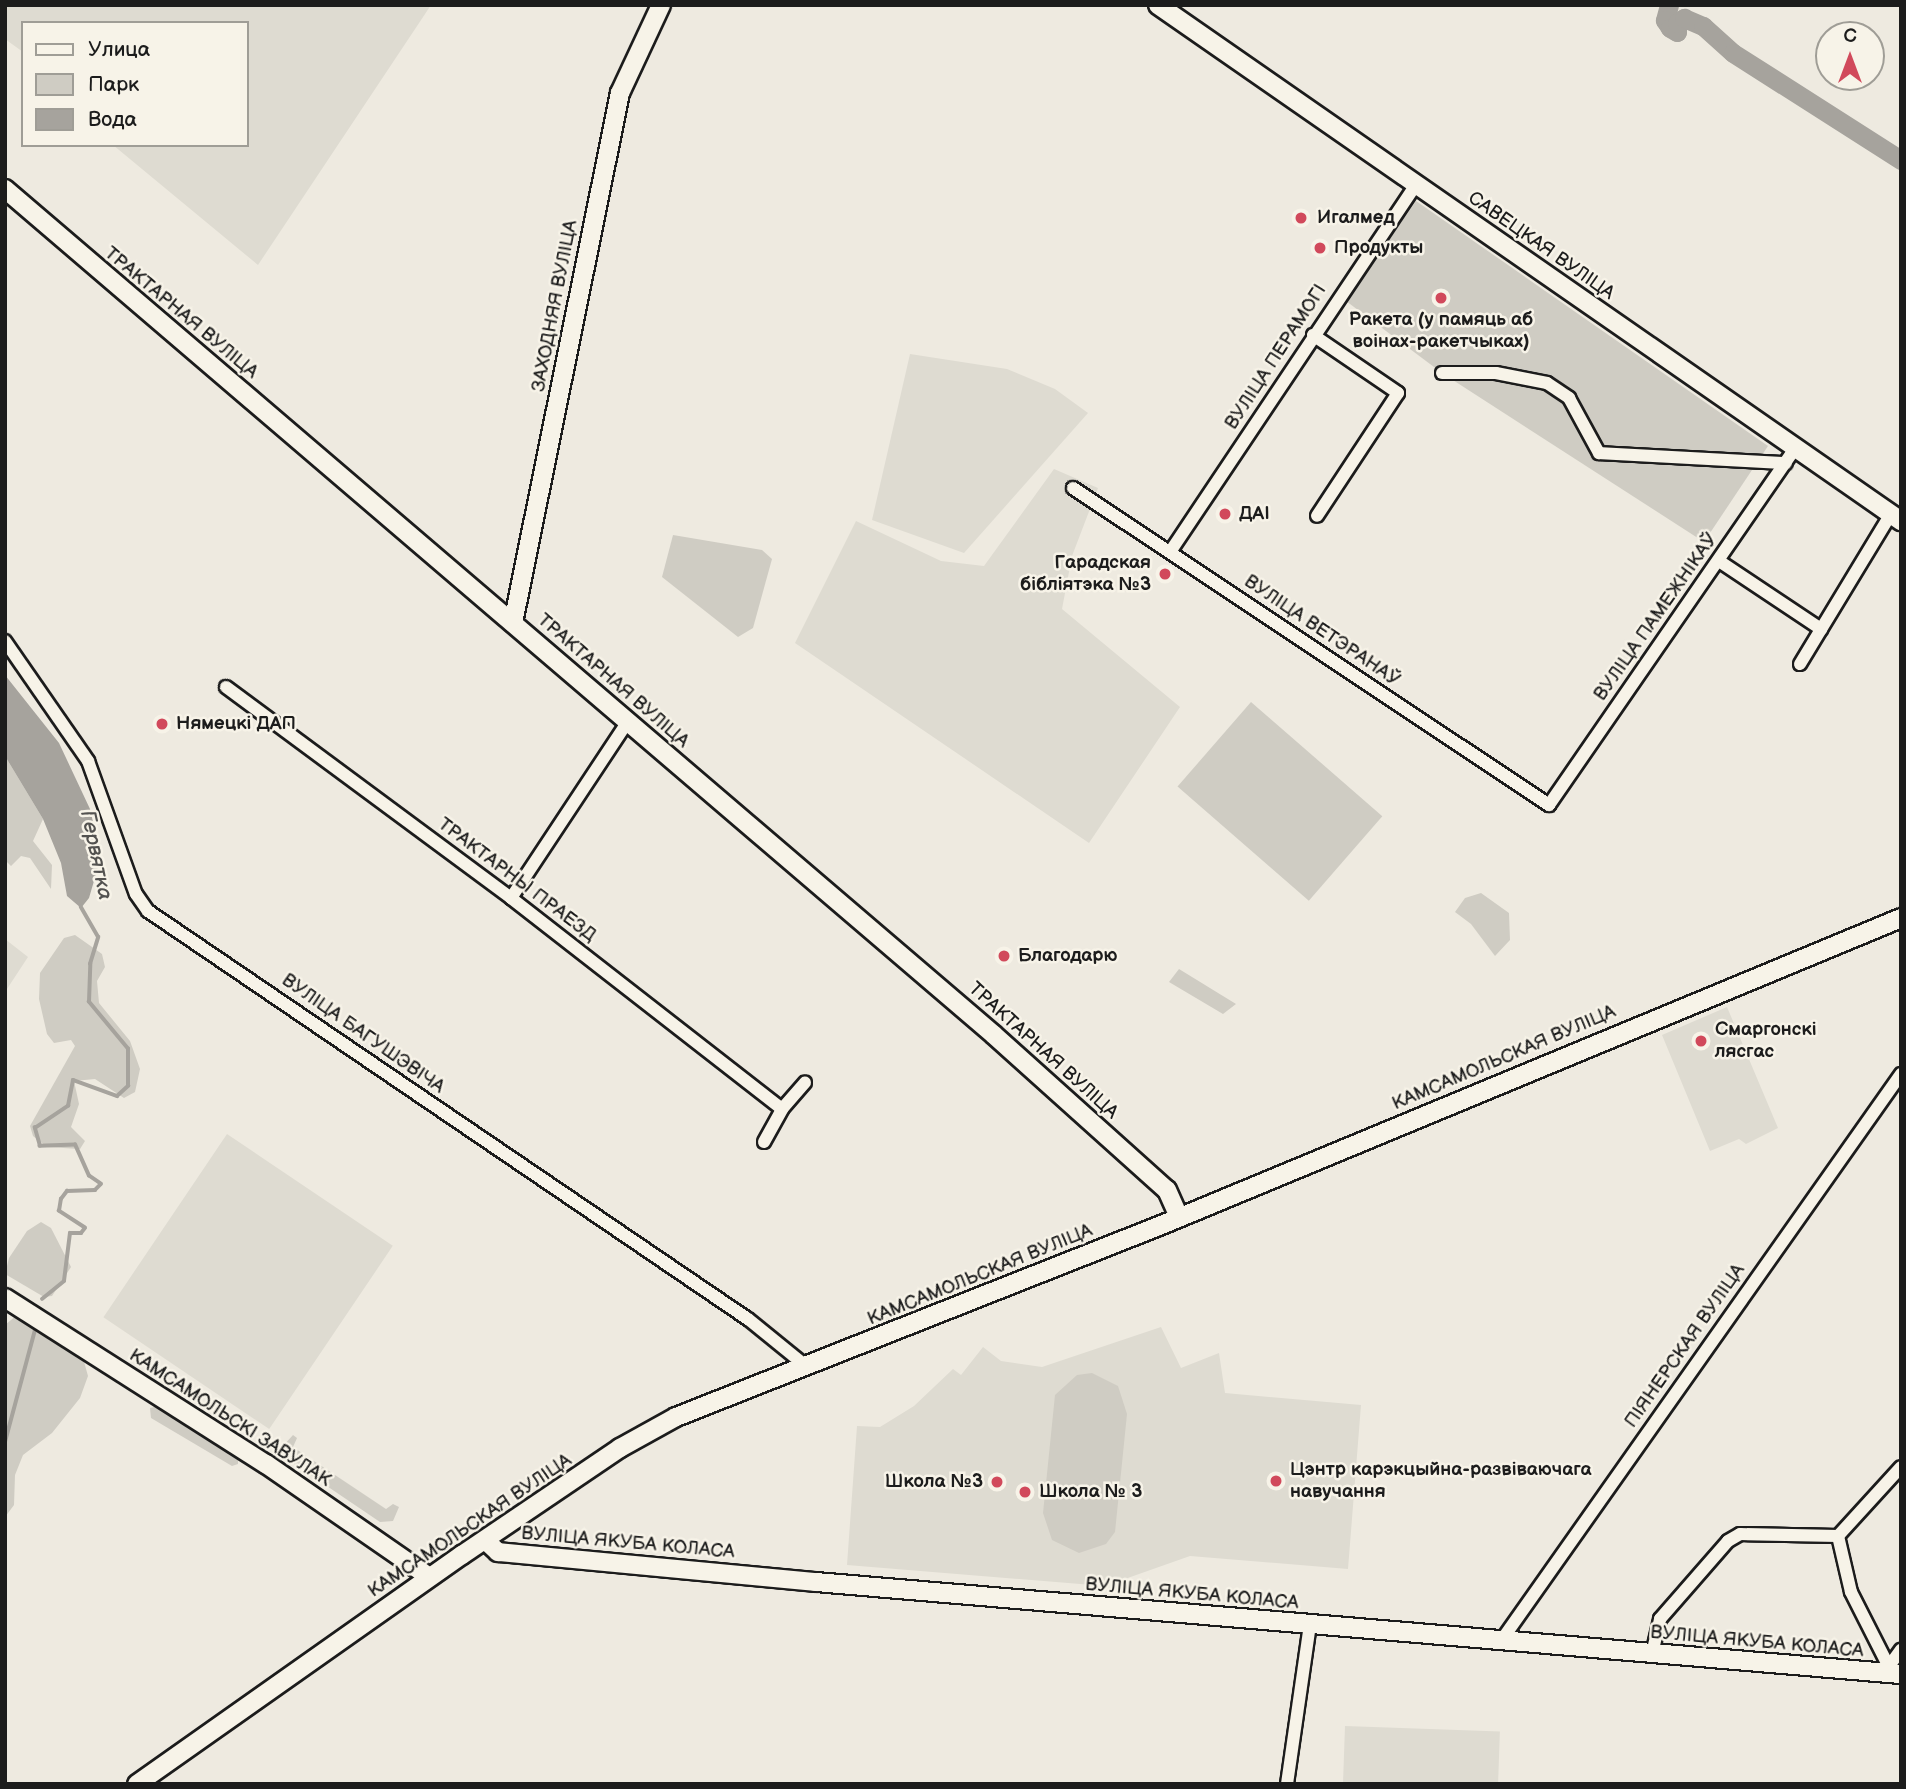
<!DOCTYPE html>
<html>
<head>
<meta charset="utf-8">
<style>
  body { margin:0 }
  #map { position:relative; width:1906px; height:1789px; overflow:hidden; background:#eeeae0; font-family:"Balsamiq Sans",sans-serif }
  div>[style] { position:absolute }
  .built>* { inset:0; background:#dedbd1; transform-origin:0 0 }
  .green>* { inset:0; background:#cfccc3; transform-origin:0 0 }
  .water>* { inset:0; background:#a6a39d }
  .stream>* { height:3.5px; margin:-1.75px; padding:0 1.75px; transform-origin:1.75px; border-radius:1.75px; background:#a6a39d }
  .river>* { height:19px; margin:-9.5px; padding:0 9.5px; transform-origin:9.5px; border-radius:9.5px; background:#a6a39d }
  .roads { filter:drop-shadow(2px 0 #1c1c1c) drop-shadow(-2px 0 #1c1c1c) drop-shadow(0 2px #1c1c1c) drop-shadow(0 -2px #1c1c1c) }
  .street>* { height:12px; margin:-6px; padding:0 6px; transform-origin:6px; border-radius:6px; background:#f7f3e8 }
  .secondary>* { height:18px; margin:-9px; padding:0 9px; transform-origin:9px; border-radius:9px; background:#f7f3e8 }
  .dots>* { width:19px; height:19px; translate:-50% -50%; box-sizing:border-box; border:4px solid #f7f3e8; border-radius:50% }
  span { translate:-50% -50%; white-space:nowrap; text-align:center; line-height:1.15; -webkit-text-stroke:5px #f7f3e8; paint-order:stroke }
  .poi-label { font-size:19px; color:#1c1c1c; font-weight:700 }
  .left { translate:0 -50%; text-align:left }
  .right { translate:-100% -50%; text-align:right }
  .street-label { font-size:19px; color:#1c1c1c }
  .water-label { font-size:21px; color:#535250; font-style:italic }
  .frame { position:absolute; inset:0; border:7px solid #1c1c1c; pointer-events:none }
  .legend { position:absolute; left:21px; top:21px; width:228px; height:126px; box-sizing:border-box; background:#f7f3e8; border:2px solid #9f9d96; margin:0; padding:9px 12px; list-style:none; font-size:21px; color:#1c1c1c }
  .legend li { display:flex; align-items:center; gap:14px; height:35px }
  .legend b { width:35px; border:2px solid #9f9d96 }
  .north { position:absolute; left:1815px; top:21px; width:70px; height:70px; box-sizing:border-box; background:#f7f3e8; border:2px solid #9f9d96; border-radius:50%; rotate:0deg; font-size:19px; font-weight:700; line-height:28px; text-align:center; color:#1c1c1c }
  .north::after { content:''; display:block; margin:auto; width:24px; height:32px; background:#d1495b; clip-path:polygon(50% 0,100% 100%,50% 72%,0 100%) }
</style>
</head>
<body>
<div id="map">
  <div class="built">
    <i style="clip-path:polygon(5px 5px,431px 5px,258px 265px,113px 145px,247px 145px,247px 23px,23px 23px,23px 52px,5px 39px)"></i>
    <i style="clip-path:polygon(910px 354px,1007px 369px,1055px 389px,1088px 413px,964px 553px,872px 520px)"></i>
    <i style="clip-path:polygon(1054px 469px,1098px 488px,1072px 556px,1062px 609px,1180px 707px,1089px 843px,795px 643px,856px 521px,941px 561px,984px 566px)"></i>
    <i style="clip-path:polygon(5px 939px,28px 957px,5px 992px)"></i>
    <i style="clip-path:polygon(1727px 1007px,1778px 1128px,1746px 1144px,1739px 1139px,1710px 1151px,1662px 1035px)"></i>
    <i style="left:227px;top:1134px;width:200px;height:221px;rotate:34deg"></i>
    <i style="clip-path:polygon(1161px 1327px,1181px 1368px,1219px 1353px,1225px 1393px,1361px 1405px,1348px 1569px,1190px 1556px,1105px 1586px,847px 1565px,857px 1426px,880px 1427px,914px 1406px,953px 1369px,961px 1375px,983px 1347px,1001px 1361px,1042px 1367px)"></i>
    <i style="left:1345px;top:1726px;width:155px;height:58px;rotate:2deg"></i>
  </div>
  <div class="green">
    <i style="clip-path:polygon(1416px 201px,1768px 446px,1704px 542px,1442px 373px,1346px 301px)"></i>
    <i style="clip-path:polygon(673px 535px,762px 550px,772px 559px,753px 628px,738px 637px,662px 577px)"></i>
    <i style="left:1251px;top:702px;width:174px;height:112px;rotate:41deg"></i>
    <i style="clip-path:polygon(5px 756px,43px 819px,33px 841px,52px 865px,51px 889px,30px 858px,21px 856px,11px 866px,5px 860px)"></i>
    <i style="clip-path:polygon(1481px 893px,1509px 913px,1510px 940px,1495px 956px,1471px 924px,1455px 912px,1465px 898px)"></i>
    <i style="clip-path:polygon(75px 935px,102px 954px,105px 967px,97px 981px,99px 1003px,130px 1041px,140px 1069px,135px 1092px,124px 1098px,95px 1079px,74px 1081px,79px 1104px,71px 1127px,85px 1141px,80px 1149px,47px 1147px,33px 1136px,30px 1126px,75px 1046px,71px 1040px,54px 1043px,47px 1034px,39px 999px,40px 973px,64px 938px)"></i>
    <i style="clip-path:polygon(1179px 969px,1236px 1004px,1223px 1014px,1169px 982px)"></i>
    <i style="clip-path:polygon(41px 1222px,51px 1228px,71px 1267px,52px 1296px,44px 1297px,5px 1274px,9px 1258px,27px 1231px)"></i>
    <i style="clip-path:polygon(17px 1315px,83px 1358px,88px 1376px,80px 1398px,52px 1433px,23px 1455px,15px 1475px,14px 1505px,5px 1517px,5px 1325px)"></i>
    <i style="clip-path:polygon(1092px 1373px,1118px 1386px,1127px 1414px,1115px 1532px,1106px 1544px,1079px 1553px,1052px 1540px,1043px 1513px,1055px 1395px,1077px 1375px)"></i>
    <i style="clip-path:polygon(159px 1406px,238px 1453px,238px 1464px,232px 1466px,151px 1418px,150px 1408px)"></i>
    <i style="clip-path:polygon(293px 1435px,297px 1438px,293px 1447px,386px 1509px,393px 1504px,399px 1507px,393px 1521px,380px 1522px,284px 1457px,282px 1447px)"></i>
  </div>
  <div class="water">
    <i style="clip-path:polygon(5px 675px,59px 743px,90px 809px,101px 857px,89px 898px,81px 908px,67px 896px,61px 863px,43px 819px,5px 756px)"></i>
  </div>
  <div class="stream">
    <i style="left:42px;top:1299px;width:28px;rotate:-39deg"></i>
    <i style="left:64px;top:1281px;width:48px;rotate:-82.9deg"></i>
    <i style="left:70px;top:1233px;width:11px"></i>
    <i style="left:81px;top:1233px;width:6px;rotate:-51deg"></i>
    <i style="left:85px;top:1228px;width:31px;rotate:-147deg"></i>
    <i style="left:59px;top:1211px;width:12px;rotate:-81deg"></i>
    <i style="left:61px;top:1199px;width:10px;rotate:-53deg"></i>
    <i style="left:67px;top:1191px;width:28px;rotate:-2deg"></i>
    <i style="left:95px;top:1190px;width:8px;rotate:-45deg"></i>
    <i style="left:101px;top:1184px;width:14px;rotate:-146deg"></i>
    <i style="left:89px;top:1176px;width:34px;rotate:-114deg"></i>
    <i style="left:75px;top:1145px;width:35px;rotate:178deg"></i>
    <i style="left:40px;top:1146px;width:19px;rotate:-106deg"></i>
    <i style="left:35px;top:1128px;width:40px;rotate:-34deg"></i>
    <i style="left:68px;top:1106px;width:26px;rotate:-79deg"></i>
    <i style="left:73px;top:1080px;width:47px;rotate:20deg"></i>
    <i style="left:117px;top:1096px;width:15px;rotate:-42deg"></i>
    <i style="left:128px;top:1086px;width:37px;rotate:-90deg"></i>
    <i style="left:128px;top:1049px;width:61px;rotate:-129.7deg"></i>
    <i style="left:89px;top:1002px;width:38px;rotate:-88deg"></i>
    <i style="left:90px;top:964px;width:28px;rotate:-73deg"></i>
    <i style="left:98px;top:937px;width:34px;rotate:-120deg"></i>
    <i style="left:5px;top:1442px;width:120px;rotate:-75deg"></i>
  </div>
  <div class="river">
    <i style="left:1669px;top:5px;width:16px;rotate:105deg"></i>
    <i style="left:1665px;top:20px;width:9px;rotate:58deg"></i>
    <i style="left:1670px;top:28px;width:8px;rotate:30deg"></i>
    <i style="left:1677px;top:32px;width:9px;rotate:-90deg"></i>
    <i style="left:1677px;top:23px;width:9px;rotate:-36deg"></i>
    <i style="left:1684px;top:18px;width:21px;rotate:23deg"></i>
    <i style="left:1703px;top:26px;width:40px;rotate:42deg"></i>
    <i style="left:1733px;top:53px;width:199px;rotate:32.5deg"></i>
  </div>
  <div class="roads">
    <div class="street">
      <i style="left:1313px;top:335px;width:103px;rotate:34.3deg"></i>
      <i style="left:1398px;top:393px;width:147px;rotate:123.4deg"></i>
      <i style="left:1442px;top:373px;width:54px"></i>
      <i style="left:1496px;top:373px;width:52px;rotate:11.1deg"></i>
      <i style="left:1547px;top:383px;width:27px;rotate:34deg"></i>
      <i style="left:1569px;top:398px;width:63px;rotate:61.4deg"></i>
      <i style="left:1599px;top:453px;width:187px;rotate:3.1deg"></i>
      <i style="left:1073px;top:488px;width:572px;rotate:33.66deg"></i>
      <i style="left:1549px;top:805px;width:431px;rotate:-55.4deg"></i>
      <i style="left:1170px;top:552px;width:443px;rotate:-56.2deg"></i>
      <i style="left:1719px;top:561px;width:123px;rotate:33.7deg"></i>
      <i style="left:5px;top:641px;width:146px;rotate:55.3deg"></i>
      <i style="left:88px;top:761px;width:141px;rotate:70.2deg"></i>
      <i style="left:136px;top:894px;width:21px;rotate:55deg"></i>
      <i style="left:148px;top:911px;width:726px;rotate:34.22deg"></i>
      <i style="left:748px;top:1319px;width:76px;rotate:39.1deg"></i>
      <i style="left:1800px;top:664px;width:175px;rotate:-58.8deg"></i>
      <i style="left:226px;top:687px;width:355px;rotate:36.5deg"></i>
      <i style="left:511px;top:898px;width:343px;rotate:37.9deg"></i>
      <i style="left:511px;top:898px;width:212px;rotate:-56.5deg"></i>
      <i style="left:764px;top:1142px;width:38px;rotate:-61deg"></i>
      <i style="left:782px;top:1109px;width:35px;rotate:-49deg"></i>
      <i style="left:1501px;top:1641px;width:694px;rotate:-54.8deg"></i>
      <i style="left:1652px;top:1654px;width:36px;rotate:-77deg"></i>
      <i style="left:1660px;top:1619px;width:103px;rotate:-48.9deg"></i>
      <i style="left:1728px;top:1541px;width:14px;rotate:-30deg"></i>
      <i style="left:1740px;top:1534px;width:98px;rotate:1.2deg"></i>
      <i style="left:1887px;top:1663px;width:80px;rotate:-116.9deg"></i>
      <i style="left:1851px;top:1592px;width:57px;rotate:-103.1deg"></i>
      <i style="left:1838px;top:1536px;width:93px;rotate:-47.6deg"></i>
      <i style="left:1887px;top:1669px;width:24px;rotate:-54deg"></i>
      <i style="left:1287px;top:1784px;width:161px;rotate:-81.8deg"></i>
    </div>
    <div class="secondary">
      <i style="left:1158px;top:5px;width:905px;rotate:34.78deg"></i>
      <i style="left:5px;top:189px;width:1301px;rotate:40.54deg"></i>
      <i style="left:994px;top:1035px;width:232px;rotate:41.9deg"></i>
      <i style="left:1167px;top:1190px;width:30px;rotate:66deg"></i>
      <i style="left:513px;top:623px;width:541px;rotate:-78.59deg"></i>
      <i style="left:620px;top:93px;width:97px;rotate:-65deg"></i>
      <i style="left:5px;top:1298px;width:309px;rotate:32.5deg"></i>
      <i style="left:266px;top:1464px;width:198px;rotate:34.7deg"></i>
      <i style="left:485px;top:1540px;width:18px;rotate:43deg"></i>
      <i style="left:498px;top:1552px;width:319px;rotate:5.4deg"></i>
      <i style="left:816px;top:1582px;width:1089px;rotate:4.85deg"></i>
      <i style="left:137px;top:1784px;width:398px;rotate:-35.2deg"></i>
      <i style="left:462px;top:1555px;width:191px;rotate:-34.1deg"></i>
      <i style="left:620px;top:1448px;width:64px;rotate:-29deg"></i>
      <i style="left:676px;top:1417px;width:519px;rotate:-21.58deg"></i>
      <i style="left:1159px;top:1226px;width:803px;rotate:-22.54deg"></i>
    </div>
  </div>
  <div class="dots">
    <i style="left:1301px;top:218px;background:#d1495b"></i>
    <i style="left:1320px;top:248px;background:#d1495b"></i>
    <i style="left:1441px;top:298px;background:#d1495b"></i>
    <i style="left:1225px;top:514px;background:#d1495b"></i>
    <i style="left:1165px;top:574px;background:#d1495b"></i>
    <i style="left:162px;top:724px;background:#d1495b"></i>
    <i style="left:1004px;top:956px;background:#d1495b"></i>
    <i style="left:1701px;top:1041px;background:#d1495b"></i>
    <i style="left:1276px;top:1481px;background:#d1495b"></i>
    <i style="left:997px;top:1482px;background:#d1495b"></i>
    <i style="left:1025px;top:1492px;background:#d1495b"></i>
  </div>
  <div class="poi-label">
    <span class="left" style="left:1317px;top:218px">Игалмед</span>
    <span class="left" style="left:1334px;top:248px">Продукты</span>
    <span style="left:1441px;top:331px">Ракета (у памяць аб<br>воінах-ракетчыках)</span>
    <span class="left" style="left:1239px;top:514px">ДАІ</span>
    <span class="right" style="left:1151px;top:574px">Гарадская<br>бібліятэка №3</span>
    <span class="left" style="left:176px;top:724px">Нямецкі ДАП</span>
    <span class="left" style="left:1018px;top:956px">Благодарю</span>
    <span class="left" style="left:1715px;top:1041px">Смаргонскі<br>лясгас</span>
    <span class="left" style="left:1290px;top:1481px">Цэнтр карэкцыйна-развіваючага<br>навучання</span>
    <span class="right" style="left:983px;top:1482px">Школа №3</span>
    <span class="left" style="left:1039px;top:1492px">Школа № 3</span>
  </div>
  <div class="street-label">
    <span style="left:1541px;top:246px;rotate:35deg">САВЕЦКАЯ ВУЛІЦА</span>
    <span style="left:555px;top:306px;rotate:-79deg">ЗАХОДНЯЯ ВУЛІЦА</span>
    <span style="left:181px;top:313px;rotate:40deg">ТРАКТАРНАЯ ВУЛІЦА</span>
    <span style="left:1276px;top:357px;rotate:-57deg">ВУЛІЦА ПЕРАМОГІ</span>
    <span style="left:1656px;top:617px;rotate:-55deg">ВУЛІЦА ПАМЕЖНІКАЎ</span>
    <span style="left:1322px;top:631px;rotate:34deg">ВУЛІЦА ВЕТЭРАНАЎ</span>
    <span style="left:613px;top:681px;rotate:41deg">ТРАКТАРНАЯ ВУЛІЦА</span>
    <span style="left:517px;top:880px;rotate:37deg">ТРАКТАРНЫ ПРАЕЗД</span>
    <span style="left:363px;top:1034px;rotate:35deg">ВУЛІЦА БАГУШЭВІЧА</span>
    <span style="left:1043px;top:1051px;rotate:42deg">ТРАКТАРНАЯ ВУЛІЦА</span>
    <span style="left:1504px;top:1058px;rotate:-23deg">КАМСАМОЛЬСКАЯ ВУЛІЦА</span>
    <span style="left:980px;top:1275px;rotate:-22deg">КАМСАМОЛЬСКАЯ ВУЛІЦА</span>
    <span style="left:1685px;top:1346px;rotate:-55deg">ПІЯНЕРСКАЯ ВУЛІЦА</span>
    <span style="left:230px;top:1418px;rotate:33deg">КАМСАМОЛЬСКІ ЗАВУЛАК</span>
    <span style="left:470px;top:1526px;rotate:-34deg">КАМСАМОЛЬСКАЯ ВУЛІЦА</span>
    <span style="left:628px;top:1543px;rotate:5deg">ВУЛІЦА ЯКУБА КОЛАСА</span>
    <span style="left:1192px;top:1594px;rotate:5deg">ВУЛІЦА ЯКУБА КОЛАСА</span>
    <span style="left:1757px;top:1642px;rotate:5deg">ВУЛІЦА ЯКУБА КОЛАСА</span>
  </div>
  <div class="water-label">
    <span style="left:96px;top:855px;rotate:78deg">Гервятка</span>
  </div>
  <div class="frame"></div>
  <ul class="legend">
  <li><b style="height:9px;background:#f7f3e8"></b>Улица</li>
  <li><b style="height:19px;background:#cfccc3"></b>Парк</li>
  <li><b style="height:19px;background:#a6a39d"></b>Вода</li>
  </ul>
  <div class="north">С</div>
</div>
</body>
</html>
